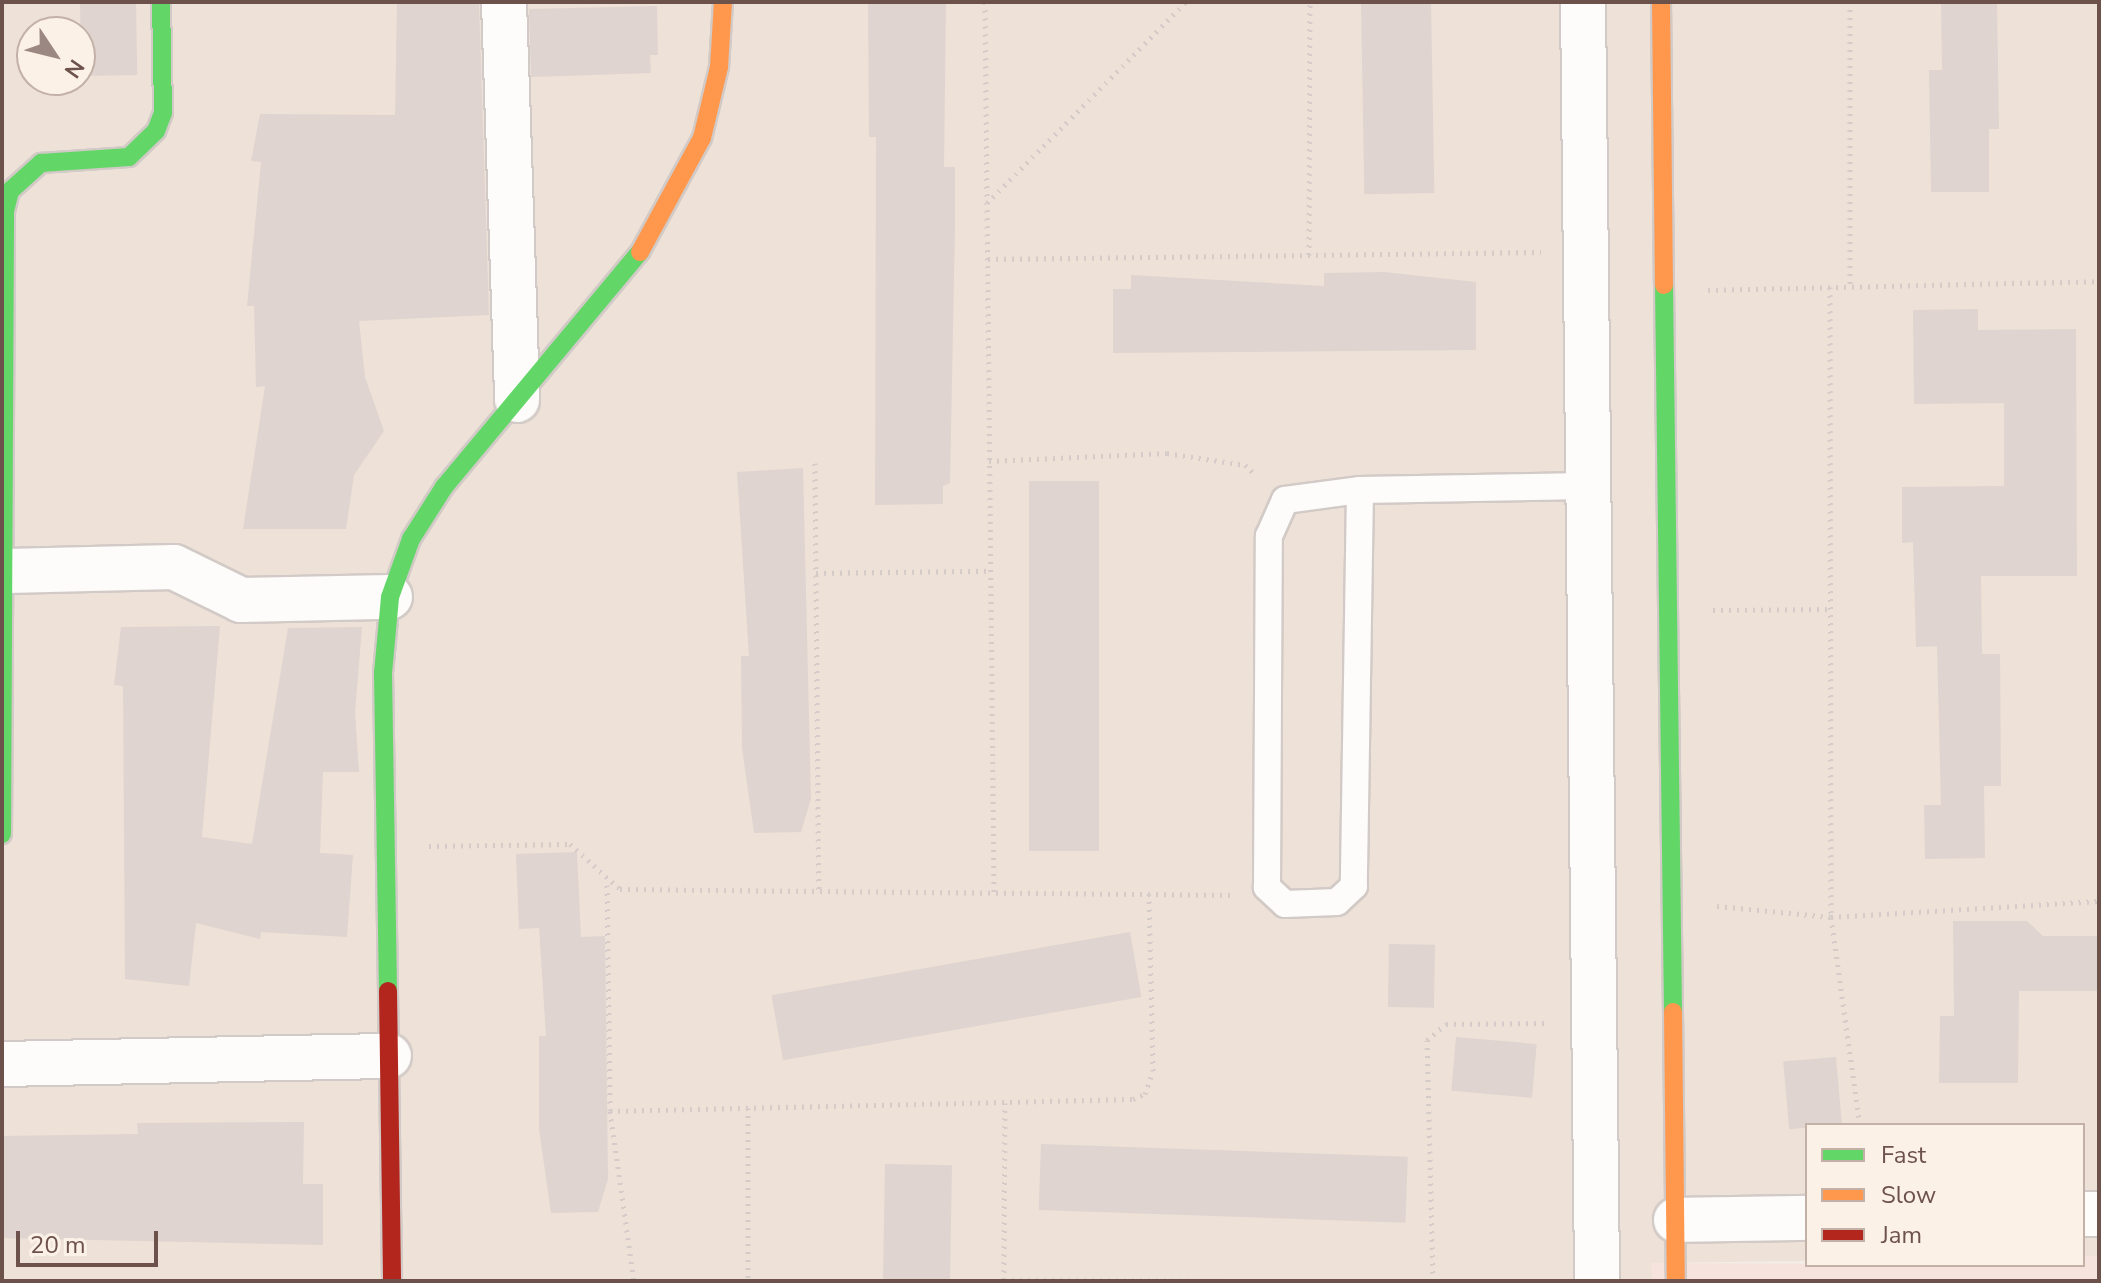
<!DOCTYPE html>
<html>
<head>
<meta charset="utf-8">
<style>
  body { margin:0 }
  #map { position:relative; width:2101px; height:1283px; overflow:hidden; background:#f3ede7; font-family:"Nunito Sans",sans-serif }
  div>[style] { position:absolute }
  .residential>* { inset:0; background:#eee1d7 }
  .commercial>* { inset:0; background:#f6e3de }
  .building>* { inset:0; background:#dfd4d0; transform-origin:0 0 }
  .path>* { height:5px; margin-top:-2.5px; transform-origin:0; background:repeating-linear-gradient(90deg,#d5ccc9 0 2px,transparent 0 8px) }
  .roads { filter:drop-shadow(2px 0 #d2cac6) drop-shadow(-2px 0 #d2cac6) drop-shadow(0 2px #d2cac6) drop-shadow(0 -2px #d2cac6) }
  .lane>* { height:26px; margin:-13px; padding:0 13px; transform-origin:13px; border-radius:13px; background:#fdfcfb }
  .street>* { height:44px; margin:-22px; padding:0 22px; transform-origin:22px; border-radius:22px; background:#fdfcfb }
  .fast>* { height:18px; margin:-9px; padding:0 9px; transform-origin:9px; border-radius:9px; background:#63d668 }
  .slow>* { height:18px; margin:-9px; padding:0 9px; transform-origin:9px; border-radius:9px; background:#ff974d }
  .jam>* { height:18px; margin:-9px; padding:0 9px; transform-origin:9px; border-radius:9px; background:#b3261e }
  span { translate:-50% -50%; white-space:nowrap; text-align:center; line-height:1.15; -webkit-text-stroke:8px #fcf1e6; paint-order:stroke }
  .frame { position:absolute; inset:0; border:4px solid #6d524b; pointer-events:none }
  .legend { position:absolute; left:1805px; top:1123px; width:280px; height:144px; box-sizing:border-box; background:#fcf1e6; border:2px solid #c3b1a8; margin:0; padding:10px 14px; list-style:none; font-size:24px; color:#6d524b }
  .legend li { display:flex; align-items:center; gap:16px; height:40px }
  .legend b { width:40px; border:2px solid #c3b1a8 }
  .north { position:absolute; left:16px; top:16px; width:80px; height:80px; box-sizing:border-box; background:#fcf1e6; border:2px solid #c3b1a8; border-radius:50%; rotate:125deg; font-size:22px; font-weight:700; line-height:32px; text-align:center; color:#6d524b }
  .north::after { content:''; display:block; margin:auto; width:28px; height:36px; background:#9c8882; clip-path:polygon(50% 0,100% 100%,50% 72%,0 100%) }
  .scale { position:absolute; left:16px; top:1231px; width:142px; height:36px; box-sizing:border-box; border:4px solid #6d524b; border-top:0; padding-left:10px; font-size:24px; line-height:28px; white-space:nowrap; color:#6d524b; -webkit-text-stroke:6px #fcf1e6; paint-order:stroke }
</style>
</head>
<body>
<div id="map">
  <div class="residential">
    <i style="clip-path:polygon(evenodd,2px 2px,2099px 2px,2099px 1256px,2083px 1256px,2083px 1125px,1807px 1125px,1807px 1261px,1652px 1263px,1652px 1281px,2px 1281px,2px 2px,32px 32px,80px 32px,80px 80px,32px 80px,32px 32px)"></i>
  </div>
  <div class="commercial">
    <i style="clip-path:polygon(2083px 1256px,2099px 1256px,2099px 1281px,1652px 1281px,1651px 1263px,2083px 1265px)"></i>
  </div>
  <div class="building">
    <i style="clip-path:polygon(397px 2px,479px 2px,489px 315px,359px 321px,365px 377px,384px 431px,354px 475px,346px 529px,243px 529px,265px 386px,256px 387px,254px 306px,247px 306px,261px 162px,251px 161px,260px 114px,395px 115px)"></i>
    <i style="clip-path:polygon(868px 2px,946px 2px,944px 167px,955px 167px,955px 227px,950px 483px,943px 486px,943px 504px,875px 505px,876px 137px,869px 137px)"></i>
    <i style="left:1431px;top:2px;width:191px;height:70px;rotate:89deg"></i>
    <i style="clip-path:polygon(1941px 2px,1997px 2px,1999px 129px,1989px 129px,1989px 192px,1931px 192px,1929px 70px,1942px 70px)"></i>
    <i style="left:136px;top:3px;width:72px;height:56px;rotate:89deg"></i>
    <i style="clip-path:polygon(657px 6px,658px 55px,650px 55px,651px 73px,531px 77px,529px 9px)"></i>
    <i style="clip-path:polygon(1384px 272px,1476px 282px,1476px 350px,1113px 353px,1113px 289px,1131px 289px,1131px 275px,1324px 286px,1324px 273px)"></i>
    <i style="clip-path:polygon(1978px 309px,1978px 330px,2076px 329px,2077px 576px,1981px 576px,1982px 654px,2000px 654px,2001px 786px,1984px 786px,1985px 858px,1925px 859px,1924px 805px,1941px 805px,1937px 646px,1916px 647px,1913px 542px,1902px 543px,1902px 487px,2004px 486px,2004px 403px,1914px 404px,1913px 310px)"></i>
    <i style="clip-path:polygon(803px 468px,811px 799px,801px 832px,754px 833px,742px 748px,741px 656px,749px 656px,737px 472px)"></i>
    <i style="left:1099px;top:481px;width:370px;height:70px;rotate:90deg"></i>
    <i style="clip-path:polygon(220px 626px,202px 837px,252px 844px,288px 628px,362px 627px,355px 713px,359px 772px,323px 772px,320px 853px,353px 855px,347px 937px,261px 932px,260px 939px,196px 923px,189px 986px,125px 979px,123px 686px,114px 685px,121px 627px)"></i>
    <i style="clip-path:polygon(577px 852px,581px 937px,605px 936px,608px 1179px,598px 1212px,551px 1213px,539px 1129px,539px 1036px,546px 1036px,539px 928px,519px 929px,516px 854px)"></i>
    <i style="clip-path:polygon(1953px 921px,2027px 921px,2043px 936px,2099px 936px,2099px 991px,2019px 991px,2018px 1083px,1939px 1083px,1940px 1016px,1954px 1016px)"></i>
    <i style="left:1130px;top:932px;width:66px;height:364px;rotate:80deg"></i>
    <i style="left:1389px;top:944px;width:46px;height:63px;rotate:1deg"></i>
    <i style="left:1456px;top:1037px;width:81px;height:54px;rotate:5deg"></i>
    <i style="left:1836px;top:1057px;width:68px;height:53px;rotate:85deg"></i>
    <i style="clip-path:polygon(304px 1122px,303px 1184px,323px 1184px,323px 1245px,2px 1238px,2px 1136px,138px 1134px,137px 1123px)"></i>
    <i style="left:1041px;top:1144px;width:367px;height:66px;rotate:2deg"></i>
    <i style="left:885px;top:1164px;width:67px;height:117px;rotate:1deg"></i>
  </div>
  <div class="path">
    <i style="left:985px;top:2px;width:891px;rotate:89.42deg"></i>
    <i style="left:1850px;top:2px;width:285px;rotate:90deg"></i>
    <i style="left:987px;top:203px;width:283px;rotate:-45.3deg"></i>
    <i style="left:1309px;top:255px;width:253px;rotate:-89.8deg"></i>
    <i style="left:988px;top:259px;width:553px;rotate:-0.73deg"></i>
    <i style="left:1830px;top:287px;width:630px;rotate:89.91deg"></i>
    <i style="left:1831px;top:917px;width:210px;rotate:82.1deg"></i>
    <i style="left:1708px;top:290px;width:391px;rotate:-1.3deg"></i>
    <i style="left:989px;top:461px;width:178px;rotate:-2.6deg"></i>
    <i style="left:1167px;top:453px;width:79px;rotate:8.7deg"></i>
    <i style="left:1245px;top:465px;width:16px;rotate:43deg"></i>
    <i style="left:815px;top:463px;width:428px;rotate:89.5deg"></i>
    <i style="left:816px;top:573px;width:175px;rotate:-0.7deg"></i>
    <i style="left:1713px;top:610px;width:119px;rotate:-0.5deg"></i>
    <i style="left:429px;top:846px;width:141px;rotate:-0.8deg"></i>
    <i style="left:570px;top:844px;width:67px;rotate:42deg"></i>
    <i style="left:620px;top:889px;width:613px;rotate:0.56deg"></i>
    <i style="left:607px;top:885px;width:226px;rotate:89.2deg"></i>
    <i style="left:610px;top:1111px;width:172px;rotate:82deg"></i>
    <i style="left:1717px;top:906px;width:115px;rotate:5.5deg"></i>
    <i style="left:1831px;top:917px;width:268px;rotate:-3.4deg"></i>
    <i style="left:748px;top:1108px;width:173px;rotate:90deg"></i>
    <i style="left:610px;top:1111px;width:523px;rotate:-1.31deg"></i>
    <i style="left:1133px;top:1099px;width:13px;rotate:-23deg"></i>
    <i style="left:1145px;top:1094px;width:24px;rotate:-71deg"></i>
    <i style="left:1153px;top:1071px;width:177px;rotate:-91.3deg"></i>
    <i style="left:1004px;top:1280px;width:315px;rotate:0.2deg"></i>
    <i style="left:1004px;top:1280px;width:177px;rotate:-89.7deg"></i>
    <i style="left:1433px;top:1281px;width:241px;rotate:-91.4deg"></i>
    <i style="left:1427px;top:1040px;width:25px;rotate:-40deg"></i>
    <i style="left:1446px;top:1024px;width:104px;rotate:-0.6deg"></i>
  </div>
  <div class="roads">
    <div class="lane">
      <i style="left:1360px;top:490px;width:396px;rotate:90.9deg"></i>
      <i style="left:1354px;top:886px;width:23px;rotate:137deg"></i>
      <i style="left:1337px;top:902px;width:52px;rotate:177.8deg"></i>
      <i style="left:1285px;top:904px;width:25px;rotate:-137deg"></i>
      <i style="left:1267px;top:887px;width:351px;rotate:-89.7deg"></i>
      <i style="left:1269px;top:536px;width:39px;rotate:-66deg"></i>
      <i style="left:1285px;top:500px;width:76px;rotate:-7.6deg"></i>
      <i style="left:1360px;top:490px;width:228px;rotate:-1deg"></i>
    </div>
    <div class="street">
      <i style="left:504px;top:2px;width:398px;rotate:88.1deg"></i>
      <i style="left:1583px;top:2px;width:1279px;rotate:89.37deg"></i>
      <i style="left:7px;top:571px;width:167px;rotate:-1.4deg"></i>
      <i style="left:174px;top:567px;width:75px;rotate:26.2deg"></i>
      <i style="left:241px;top:600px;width:149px;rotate:-1.2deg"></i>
      <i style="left:2px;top:1064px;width:387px;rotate:-1.2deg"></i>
      <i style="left:2083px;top:1214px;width:16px"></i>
      <i style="left:1676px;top:1220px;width:131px;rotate:-0.9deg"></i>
    </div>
    <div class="fast">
      <i style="left:1664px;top:285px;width:727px;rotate:89.29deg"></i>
      <i style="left:2px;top:834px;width:623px;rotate:-89.72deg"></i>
      <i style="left:5px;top:211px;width:21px;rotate:-76deg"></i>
      <i style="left:10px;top:191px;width:42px;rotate:-42.1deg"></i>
      <i style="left:41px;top:163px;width:88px;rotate:-3.9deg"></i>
      <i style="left:129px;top:157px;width:37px;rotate:-44deg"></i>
      <i style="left:156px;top:131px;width:19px;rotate:-69deg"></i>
      <i style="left:163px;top:113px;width:111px;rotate:-91deg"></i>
      <i style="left:388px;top:991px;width:318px;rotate:-90.9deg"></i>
      <i style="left:383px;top:673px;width:76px;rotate:-84.7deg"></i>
      <i style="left:390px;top:597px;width:62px;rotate:-70.1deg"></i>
      <i style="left:411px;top:539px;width:62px;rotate:-57.6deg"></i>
      <i style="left:444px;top:487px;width:306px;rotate:-50.2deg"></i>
    </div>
    <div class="slow">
      <i style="left:1661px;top:2px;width:283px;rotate:89.4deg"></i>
      <i style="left:640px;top:252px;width:130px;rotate:-61.5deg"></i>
      <i style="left:702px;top:138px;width:73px;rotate:-76.5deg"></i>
      <i style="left:719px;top:67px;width:65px;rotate:-86.5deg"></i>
      <i style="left:1673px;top:1012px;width:269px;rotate:89.4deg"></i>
    </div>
    <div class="jam">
      <i style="left:388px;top:991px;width:290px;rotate:89.2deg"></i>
    </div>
  </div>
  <div class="frame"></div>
  <ul class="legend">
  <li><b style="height:10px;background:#63d668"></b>Fast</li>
  <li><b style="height:10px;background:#ff974d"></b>Slow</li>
  <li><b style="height:10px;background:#b3261e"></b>Jam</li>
  </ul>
  <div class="north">N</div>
  <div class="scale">20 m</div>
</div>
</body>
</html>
